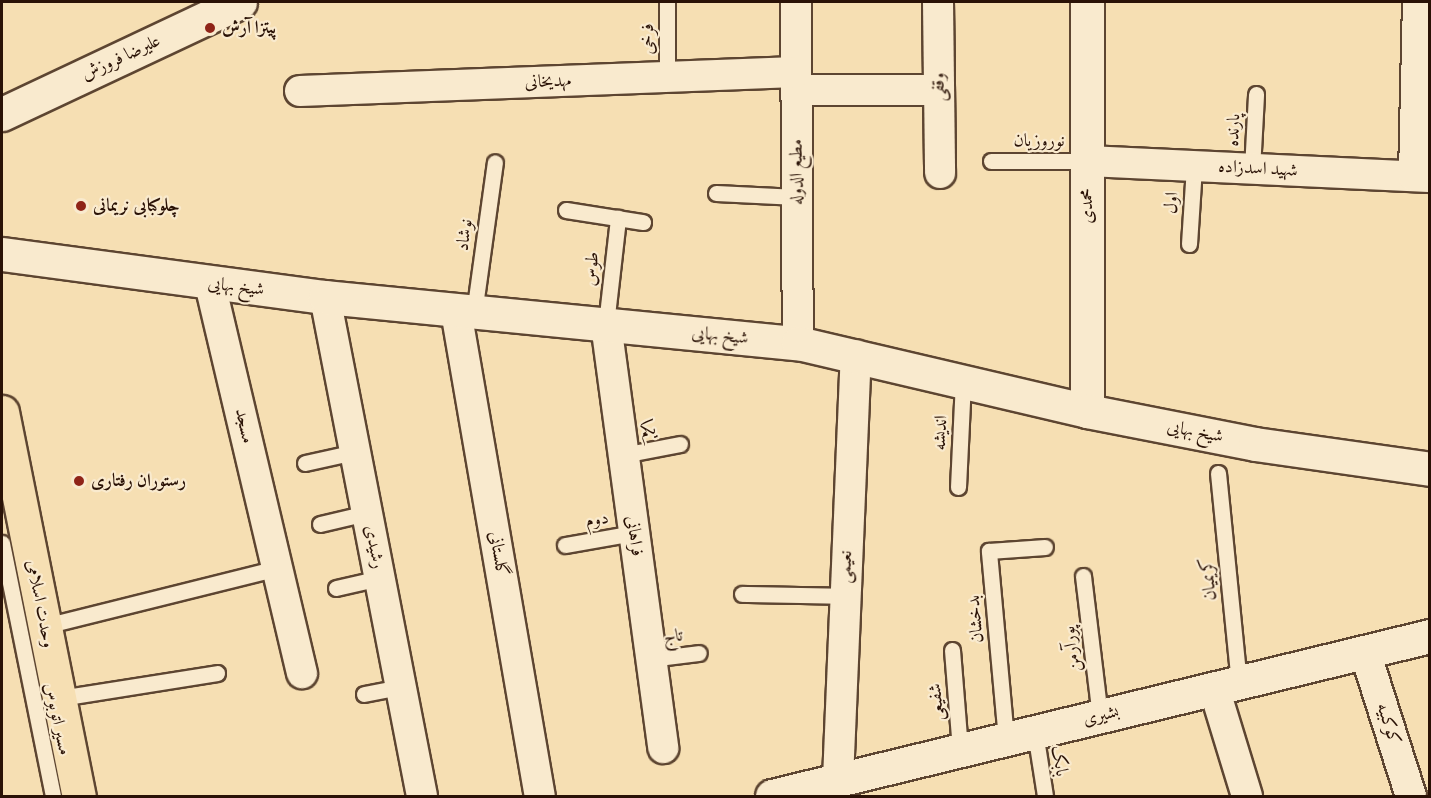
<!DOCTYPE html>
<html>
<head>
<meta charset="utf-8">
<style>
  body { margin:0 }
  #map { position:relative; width:1431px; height:798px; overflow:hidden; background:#f6dfb3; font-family:"IM FELL French Canon",Amiri,serif }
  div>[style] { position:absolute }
  .roads { filter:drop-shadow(2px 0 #5d4531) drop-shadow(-2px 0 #5d4531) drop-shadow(0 2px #5d4531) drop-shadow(0 -2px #5d4531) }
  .lane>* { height:15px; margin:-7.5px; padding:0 7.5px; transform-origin:7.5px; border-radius:7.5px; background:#f9eace }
  .street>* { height:30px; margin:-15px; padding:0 15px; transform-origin:15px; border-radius:15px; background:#f9eace }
  .secondary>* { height:33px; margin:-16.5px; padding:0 16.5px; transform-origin:16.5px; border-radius:16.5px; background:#f9eace }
  .primary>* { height:33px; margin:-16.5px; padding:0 16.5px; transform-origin:16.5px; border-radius:16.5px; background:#f6dfb3 }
  .dots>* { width:16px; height:16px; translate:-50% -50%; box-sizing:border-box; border:3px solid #f9eace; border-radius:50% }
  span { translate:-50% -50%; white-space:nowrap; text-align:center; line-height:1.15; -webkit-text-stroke:4.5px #f9eace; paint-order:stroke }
  .poi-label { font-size:18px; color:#2a1206; font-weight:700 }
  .left { translate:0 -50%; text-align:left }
  .street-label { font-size:18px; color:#2a1206 }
  .frame { position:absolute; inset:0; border:3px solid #2a1206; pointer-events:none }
</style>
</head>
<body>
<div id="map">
  <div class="roads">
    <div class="lane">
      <i style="left:667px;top:77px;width:75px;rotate:-90deg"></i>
      <i style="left:991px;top:161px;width:96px"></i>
      <i style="left:1252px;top:169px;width:75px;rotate:-86.9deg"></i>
      <i style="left:716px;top:193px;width:81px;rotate:2.8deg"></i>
      <i style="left:566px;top:210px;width:78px;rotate:8.9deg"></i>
      <i style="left:1189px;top:244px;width:78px;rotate:-86.3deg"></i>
      <i style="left:474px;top:313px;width:152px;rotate:-82.1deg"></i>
      <i style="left:606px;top:324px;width:107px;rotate:-83.5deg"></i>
      <i style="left:623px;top:455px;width:58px;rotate:-10.9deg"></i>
      <i style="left:305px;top:463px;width:51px;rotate:-12.4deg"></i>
      <i style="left:1218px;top:473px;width:210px;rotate:84.3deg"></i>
      <i style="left:958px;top:487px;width:107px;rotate:-87.3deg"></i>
      <i style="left:320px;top:524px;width:48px;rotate:-13.2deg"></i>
      <i style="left:2px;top:543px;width:258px;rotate:78.6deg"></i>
      <i style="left:565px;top:545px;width:70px;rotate:-9.9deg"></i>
      <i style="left:1083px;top:576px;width:141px;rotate:83.1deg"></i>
      <i style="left:336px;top:588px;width:45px;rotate:-12.8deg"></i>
      <i style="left:742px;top:594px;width:103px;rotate:1.1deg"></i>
      <i style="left:45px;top:626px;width:239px;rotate:-14deg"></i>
      <i style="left:952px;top:650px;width:100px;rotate:85.4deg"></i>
      <i style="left:651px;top:659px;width:48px;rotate:-7.1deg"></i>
      <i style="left:364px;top:694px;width:38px;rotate:-11deg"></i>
      <i style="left:60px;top:698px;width:159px;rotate:-9deg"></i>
      <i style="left:1035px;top:732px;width:65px;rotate:81.1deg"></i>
      <i style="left:1006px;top:739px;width:189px;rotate:-95.2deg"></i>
      <i style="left:989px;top:551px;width:56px;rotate:-4.1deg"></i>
    </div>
    <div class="street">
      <i style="left:796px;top:2px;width:341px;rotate:89.7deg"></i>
      <i style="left:938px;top:2px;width:171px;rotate:89.3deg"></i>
      <i style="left:797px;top:90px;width:142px"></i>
      <i style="left:300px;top:91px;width:496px;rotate:-2.2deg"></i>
      <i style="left:1087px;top:161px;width:343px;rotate:2.7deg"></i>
      <i style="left:1414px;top:176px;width:174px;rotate:-88.7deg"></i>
      <i style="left:210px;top:284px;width:400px;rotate:76.7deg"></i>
      <i style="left:325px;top:297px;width:508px;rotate:79deg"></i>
      <i style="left:456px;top:311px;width:492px;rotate:80.2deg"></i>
      <i style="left:606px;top:324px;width:428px;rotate:82.3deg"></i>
      <i style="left:1365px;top:652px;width:151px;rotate:72.3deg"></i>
      <i style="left:1214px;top:688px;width:113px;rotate:73deg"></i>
      <i style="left:838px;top:780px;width:425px;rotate:-87.6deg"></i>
    </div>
    <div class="secondary">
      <i style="left:1087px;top:2px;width:409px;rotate:90deg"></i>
      <i style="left:2px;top:114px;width:263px;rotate:-25.2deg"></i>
      <i style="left:2px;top:254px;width:326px;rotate:7.6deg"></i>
      <i style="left:325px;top:297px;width:475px;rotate:5.6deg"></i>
      <i style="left:798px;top:343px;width:297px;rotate:13.2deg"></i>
      <i style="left:1087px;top:411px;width:171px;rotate:11.1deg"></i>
      <i style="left:1255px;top:444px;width:177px;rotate:8.1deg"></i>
      <i style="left:772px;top:796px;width:677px;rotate:-13.67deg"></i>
    </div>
    <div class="primary">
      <i style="left:2px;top:412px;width:392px;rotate:78.7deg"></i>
    </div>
  </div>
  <div class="dots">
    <i style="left:210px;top:28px;background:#8f2418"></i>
    <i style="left:81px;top:206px;background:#8f2418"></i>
    <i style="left:79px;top:481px;background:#8f2418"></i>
  </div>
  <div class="poi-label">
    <span class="left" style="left:222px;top:28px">پیتزا آرش</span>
    <span class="left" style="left:93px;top:206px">چلوکبابی نریمانی</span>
    <span class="left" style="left:91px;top:481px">رستوران رفتاری</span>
  </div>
  <div class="street-label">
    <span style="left:648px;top:39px;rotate:-90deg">فرخی</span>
    <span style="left:121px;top:58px;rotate:-25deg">علیرضا فروزش</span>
    <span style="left:548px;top:82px;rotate:-2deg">مهدیخانی</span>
    <span style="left:939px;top:87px;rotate:-90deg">وقفی</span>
    <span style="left:1234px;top:130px;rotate:-87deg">پارنده</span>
    <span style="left:1039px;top:141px">نوروزیان</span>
    <span style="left:1258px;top:169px;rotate:3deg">شهید اسدزاده</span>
    <span style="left:797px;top:172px;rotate:-90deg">مطیع الدوله</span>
    <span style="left:1172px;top:203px;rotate:-86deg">اول</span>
    <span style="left:1087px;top:206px;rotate:-90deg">محمدی</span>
    <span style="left:465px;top:235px;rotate:-82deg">نوشاد</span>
    <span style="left:592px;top:269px;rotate:-84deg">طوس</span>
    <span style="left:236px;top:287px;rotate:7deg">شیخ بهایی</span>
    <span style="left:720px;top:336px;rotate:6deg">شیخ بهایی</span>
    <span style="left:244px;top:426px;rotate:77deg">مسجد</span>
    <span style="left:648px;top:430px;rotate:-11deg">یکم</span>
    <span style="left:1195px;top:432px;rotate:11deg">شیخ بهایی</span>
    <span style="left:941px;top:433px;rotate:-87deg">اندیشه</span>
    <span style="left:597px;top:520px;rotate:-9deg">دوم</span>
    <span style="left:634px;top:536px;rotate:82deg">فراهانی</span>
    <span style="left:374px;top:547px;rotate:79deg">رشیدی</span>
    <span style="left:498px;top:554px;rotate:80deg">گلستانی</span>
    <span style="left:846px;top:567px;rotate:-88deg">نعیمی</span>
    <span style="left:1209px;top:579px;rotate:-96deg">کریمیان</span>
    <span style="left:40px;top:604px;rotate:79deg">وحدت اسلامی</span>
    <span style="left:976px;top:619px;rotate:-95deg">بدخشان</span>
    <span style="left:673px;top:637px;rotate:-8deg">تاج</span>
    <span style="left:1072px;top:649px;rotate:-97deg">پورآرمن</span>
    <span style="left:937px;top:702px;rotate:-95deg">شفیعی</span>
    <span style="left:1101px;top:716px;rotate:-14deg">بشیری</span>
    <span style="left:57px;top:719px;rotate:78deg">مسیر اتوبوس</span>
    <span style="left:1388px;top:724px;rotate:72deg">کوکبیه</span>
    <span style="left:1059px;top:761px;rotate:81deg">بابک</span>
  </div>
  <div class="frame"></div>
</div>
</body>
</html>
